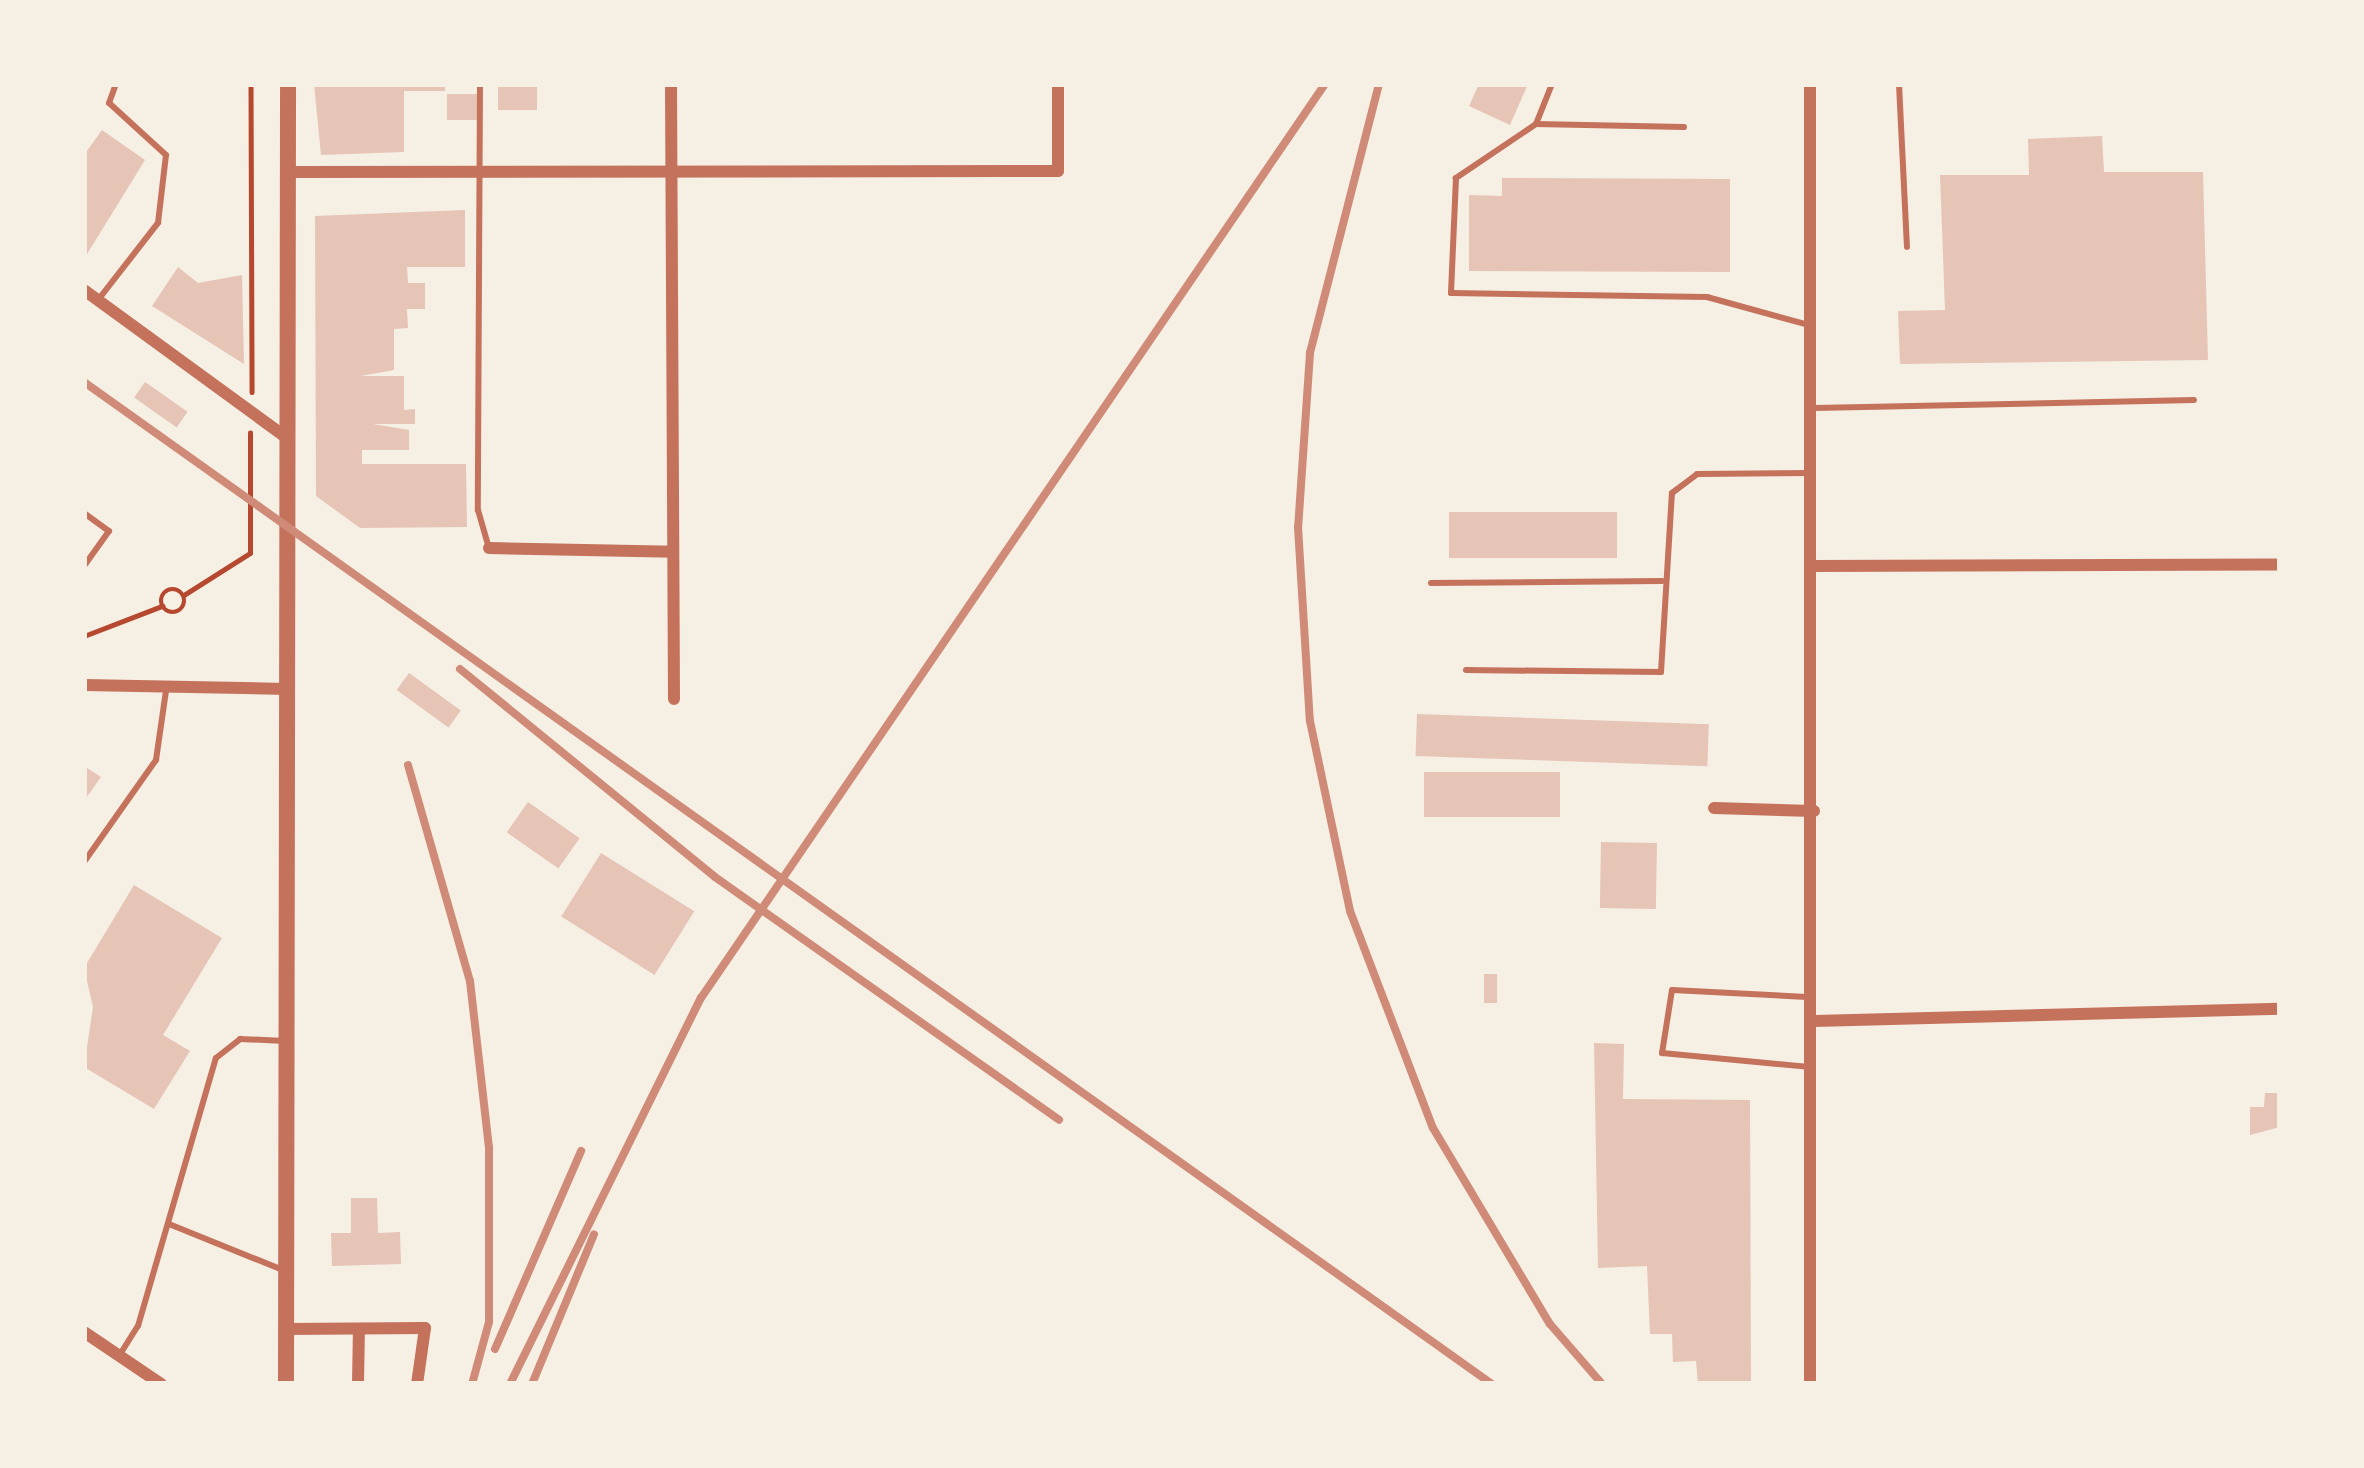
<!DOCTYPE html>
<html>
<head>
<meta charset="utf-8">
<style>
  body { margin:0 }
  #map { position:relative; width:2364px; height:1468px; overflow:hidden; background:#f6efe4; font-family:"Fira Sans Condensed",sans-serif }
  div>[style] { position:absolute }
  .building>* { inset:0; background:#e6c5b7; transform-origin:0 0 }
  .path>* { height:4.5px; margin:-2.25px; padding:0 2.25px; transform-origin:2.25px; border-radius:2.25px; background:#b5482f }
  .path>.ring { margin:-2.25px; padding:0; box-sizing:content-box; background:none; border:4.5px solid #b5482f; border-radius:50% }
  .service>* { height:6px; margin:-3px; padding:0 3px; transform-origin:3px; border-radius:3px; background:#c5725c }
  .minor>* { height:12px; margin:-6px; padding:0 6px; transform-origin:6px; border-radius:6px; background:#c5725c }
  .tertiary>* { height:16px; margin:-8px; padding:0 8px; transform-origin:8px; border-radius:8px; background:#c5725c }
  .rail>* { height:8px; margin:-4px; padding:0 4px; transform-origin:4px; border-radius:4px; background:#cf8b77 }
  span { translate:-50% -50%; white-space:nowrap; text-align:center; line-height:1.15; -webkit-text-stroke:12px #f6efe4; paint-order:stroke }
  .frame { position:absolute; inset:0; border:87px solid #f6efe4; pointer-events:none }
</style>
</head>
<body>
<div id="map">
  <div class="building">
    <i style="clip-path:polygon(314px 84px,445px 84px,445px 91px,404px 91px,404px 152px,321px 155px)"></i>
    <i style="clip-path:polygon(1479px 84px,1528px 84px,1510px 125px,1469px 106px)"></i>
    <i style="left:498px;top:85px;width:39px;height:25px"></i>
    <i style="left:447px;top:94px;width:30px;height:26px"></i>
    <i style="clip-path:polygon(102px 130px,145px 160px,84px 259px,84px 155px)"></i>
    <i style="clip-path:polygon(2102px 136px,2104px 172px,2203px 172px,2208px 360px,1900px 364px,1898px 311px,1945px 310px,1940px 175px,2029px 175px,2028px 139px)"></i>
    <i style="clip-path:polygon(1502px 178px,1730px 179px,1730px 272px,1469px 271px,1469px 195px,1502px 196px)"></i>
    <i style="clip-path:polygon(465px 210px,465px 267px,407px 267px,408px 283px,425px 283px,425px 309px,407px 309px,408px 328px,394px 329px,394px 370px,361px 376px,404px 376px,404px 410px,415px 409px,415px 424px,373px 424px,409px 430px,409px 450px,362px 450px,362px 464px,466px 464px,467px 527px,360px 528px,316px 496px,315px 216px)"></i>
    <i style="clip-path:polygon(178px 267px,198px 283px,242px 275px,244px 364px,152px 306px)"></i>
    <i style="left:145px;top:382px;width:52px;height:19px;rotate:35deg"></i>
    <i style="left:1449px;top:512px;width:168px;height:46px"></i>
    <i style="left:409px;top:673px;width:64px;height:21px;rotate:36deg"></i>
    <i style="left:1417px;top:714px;width:292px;height:42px;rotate:2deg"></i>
    <i style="clip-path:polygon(84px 766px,101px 777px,84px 801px)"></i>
    <i style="left:1424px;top:772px;width:136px;height:45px"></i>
    <i style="left:528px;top:802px;width:63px;height:37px;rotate:35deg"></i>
    <i style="left:1601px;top:842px;width:56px;height:66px;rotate:1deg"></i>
    <i style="left:601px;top:853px;width:110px;height:75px;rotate:32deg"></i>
    <i style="clip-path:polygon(134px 885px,222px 938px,163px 1035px,190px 1051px,154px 1109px,84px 1067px,93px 1007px,84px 968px)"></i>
    <i style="left:1484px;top:974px;width:13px;height:29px"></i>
    <i style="clip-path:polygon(1594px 1043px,1624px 1044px,1623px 1099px,1750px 1100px,1751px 1384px,1698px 1384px,1696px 1361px,1673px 1362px,1672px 1334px,1650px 1334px,1647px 1266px,1598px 1268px)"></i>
    <i style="clip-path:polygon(2265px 1093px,2280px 1093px,2280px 1127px,2250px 1135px,2250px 1107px,2264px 1107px)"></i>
    <i style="clip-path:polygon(351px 1198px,377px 1198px,378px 1233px,400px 1232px,401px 1264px,332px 1266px,331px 1233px,351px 1233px)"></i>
  </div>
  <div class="path">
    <i style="left:251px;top:84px;width:308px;rotate:89.8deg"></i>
    <i class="ring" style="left:161px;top:589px;width:19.5px;height:19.5px"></i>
    <i style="left:184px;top:595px;width:78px;rotate:-32.5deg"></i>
    <i style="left:250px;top:553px;width:120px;rotate:-90deg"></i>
    <i style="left:84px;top:636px;width:84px;rotate:-21deg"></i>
  </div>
  <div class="service">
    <i style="left:480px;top:84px;width:426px;rotate:90.3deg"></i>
    <i style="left:478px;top:510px;width:40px;rotate:74deg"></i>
    <i style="left:1552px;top:84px;width:43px;rotate:111.8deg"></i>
    <i style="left:1536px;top:124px;width:97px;rotate:146deg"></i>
    <i style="left:1456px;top:178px;width:115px;rotate:92.5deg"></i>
    <i style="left:1451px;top:293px;width:256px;rotate:0.9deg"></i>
    <i style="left:1707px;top:297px;width:109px;rotate:15.4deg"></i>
    <i style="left:1899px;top:84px;width:163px;rotate:87.2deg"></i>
    <i style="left:1536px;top:124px;width:148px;rotate:1.2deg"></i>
    <i style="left:98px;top:300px;width:98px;rotate:-52.1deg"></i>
    <i style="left:158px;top:223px;width:68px;rotate:-83.3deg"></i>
    <i style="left:166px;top:155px;width:77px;rotate:-137.6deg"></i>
    <i style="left:109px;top:103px;width:20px;rotate:-70deg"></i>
    <i style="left:1815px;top:408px;width:379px;rotate:-1.2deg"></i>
    <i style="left:84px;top:513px;width:31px;rotate:36deg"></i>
    <i style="left:109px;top:531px;width:43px;rotate:125.5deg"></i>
    <i style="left:1431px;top:583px;width:231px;rotate:-0.5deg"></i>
    <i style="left:1466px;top:670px;width:195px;rotate:0.6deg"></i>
    <i style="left:1661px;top:672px;width:179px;rotate:-86.5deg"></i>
    <i style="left:1672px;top:493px;width:31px;rotate:-37deg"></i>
    <i style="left:1697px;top:474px;width:114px;rotate:-0.5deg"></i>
    <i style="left:84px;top:862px;width:125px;rotate:-54.8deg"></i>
    <i style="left:156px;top:760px;width:70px;rotate:-81.8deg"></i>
    <i style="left:1807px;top:997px;width:135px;rotate:-177deg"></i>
    <i style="left:1672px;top:990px;width:64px;rotate:99deg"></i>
    <i style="left:1662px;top:1053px;width:150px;rotate:5.4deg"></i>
    <i style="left:169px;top:1224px;width:123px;rotate:22deg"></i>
    <i style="left:119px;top:1356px;width:36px;rotate:-58deg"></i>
    <i style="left:138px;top:1326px;width:279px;rotate:-73.8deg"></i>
    <i style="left:216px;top:1058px;width:31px;rotate:-38deg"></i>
    <i style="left:240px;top:1039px;width:45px;rotate:2.5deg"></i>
  </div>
  <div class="minor">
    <i style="left:671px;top:84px;width:615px;rotate:89.72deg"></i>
    <i style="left:1810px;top:84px;width:1300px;rotate:90deg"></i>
    <i style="left:288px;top:172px;width:770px;rotate:-0.07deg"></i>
    <i style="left:1058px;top:171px;width:87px;rotate:-90deg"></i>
    <i style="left:84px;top:290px;width:251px;rotate:36.1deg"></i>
    <i style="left:489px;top:548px;width:184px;rotate:1.2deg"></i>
    <i style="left:1813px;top:566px;width:464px;rotate:-0.2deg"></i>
    <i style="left:84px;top:685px;width:202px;rotate:1.1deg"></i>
    <i style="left:1714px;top:808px;width:100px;rotate:1.7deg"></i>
    <i style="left:1815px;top:1021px;width:465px;rotate:-1.5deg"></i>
    <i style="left:286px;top:1329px;width:139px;rotate:-0.4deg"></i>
    <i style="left:425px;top:1328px;width:57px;rotate:98.1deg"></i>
    <i style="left:84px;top:1332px;width:93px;rotate:34deg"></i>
    <i style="left:358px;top:1384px;width:55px;rotate:-89deg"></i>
  </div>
  <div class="tertiary">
    <i style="left:286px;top:1384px;width:1300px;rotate:-89.91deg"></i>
  </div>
  <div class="rail">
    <i style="left:1379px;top:84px;width:278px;rotate:104.4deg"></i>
    <i style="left:1310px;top:353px;width:174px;rotate:93.9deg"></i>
    <i style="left:1298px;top:527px;width:194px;rotate:86.5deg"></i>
    <i style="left:1310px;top:721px;width:194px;rotate:78.1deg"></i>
    <i style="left:1350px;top:911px;width:232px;rotate:69.1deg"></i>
    <i style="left:1433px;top:1128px;width:228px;rotate:59.2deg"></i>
    <i style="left:1550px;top:1324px;width:79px;rotate:49.1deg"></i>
    <i style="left:84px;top:382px;width:1728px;rotate:35.44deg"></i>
    <i style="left:460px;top:669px;width:329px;rotate:39.2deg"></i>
    <i style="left:715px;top:877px;width:421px;rotate:35.2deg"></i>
    <i style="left:408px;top:765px;width:225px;rotate:74deg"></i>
    <i style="left:470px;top:981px;width:167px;rotate:83.5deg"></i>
    <i style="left:489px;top:1147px;width:175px;rotate:90deg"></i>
    <i style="left:489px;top:1322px;width:64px;rotate:105.3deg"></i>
    <i style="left:495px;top:1349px;width:216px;rotate:-66.5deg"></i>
    <i style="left:510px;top:1384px;width:431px;rotate:-63.7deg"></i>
    <i style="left:701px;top:998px;width:1107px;rotate:-55.68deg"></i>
    <i style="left:532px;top:1384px;width:162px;rotate:-67.5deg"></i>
  </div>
  <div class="frame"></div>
</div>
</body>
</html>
